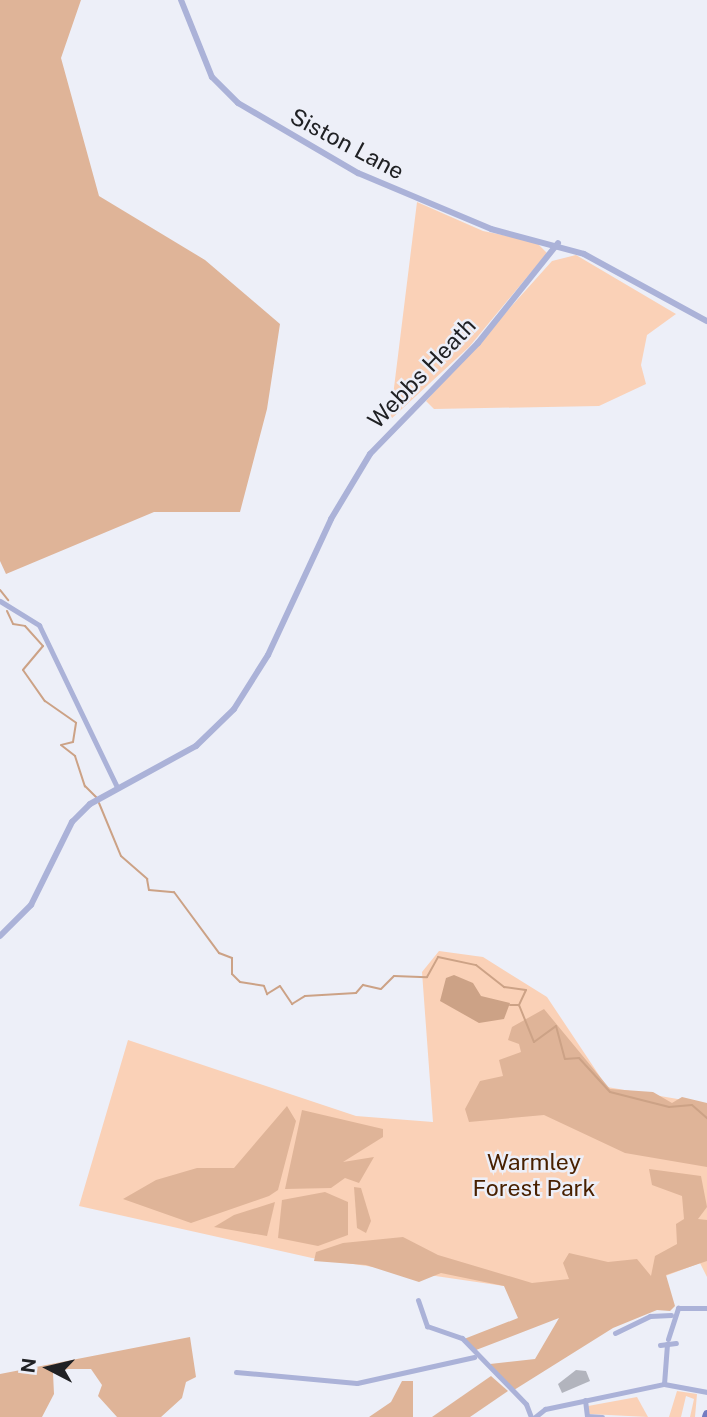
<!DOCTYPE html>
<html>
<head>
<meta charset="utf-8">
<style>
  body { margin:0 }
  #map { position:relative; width:707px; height:1417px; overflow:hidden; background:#edeff8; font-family:"Public Sans",sans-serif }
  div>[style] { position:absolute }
  .green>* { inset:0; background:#fad1b7 }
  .forest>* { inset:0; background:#dfb498 }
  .water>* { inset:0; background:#cca286 }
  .stream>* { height:2px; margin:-1px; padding:0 1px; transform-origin:1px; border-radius:1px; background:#cca286 }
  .building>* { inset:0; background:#b2b4bd }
  .minor>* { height:5px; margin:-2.5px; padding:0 2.5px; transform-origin:2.5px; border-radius:2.5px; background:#abb2d8 }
  .tertiary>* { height:6px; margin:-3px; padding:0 3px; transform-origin:3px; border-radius:3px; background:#abb2d8 }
  .primary>* { height:8px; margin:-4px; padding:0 4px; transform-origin:4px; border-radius:4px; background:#737cc1 }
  span { translate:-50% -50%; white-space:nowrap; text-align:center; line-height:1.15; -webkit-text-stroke:5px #edeff8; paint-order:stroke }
  .street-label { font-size:23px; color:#202124 }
  .park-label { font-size:23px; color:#482000 }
  .north { position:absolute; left:14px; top:1333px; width:70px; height:70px; -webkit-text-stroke:5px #edeff8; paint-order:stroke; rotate:277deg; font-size:19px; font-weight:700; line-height:28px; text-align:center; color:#202124 }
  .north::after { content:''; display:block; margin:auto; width:24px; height:32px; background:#202124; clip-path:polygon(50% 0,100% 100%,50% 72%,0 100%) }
</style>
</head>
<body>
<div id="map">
  <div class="green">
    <i style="clip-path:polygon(417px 202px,483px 231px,536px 242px,547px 253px,469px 347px,390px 420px)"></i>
    <i style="clip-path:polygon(576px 255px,676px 314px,647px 335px,641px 365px,646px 384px,599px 406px,434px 409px,426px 401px,552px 261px)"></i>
    <i style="clip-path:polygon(439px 951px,483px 957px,547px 997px,607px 1087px,707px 1104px,707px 1277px,700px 1263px,559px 1316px,504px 1286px,312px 1258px,79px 1206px,128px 1040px,356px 1116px,433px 1122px,422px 972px)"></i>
    <i style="clip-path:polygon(677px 1391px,697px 1394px,695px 1417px,690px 1417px,694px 1399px,686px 1396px,681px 1417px,669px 1417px)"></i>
    <i style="clip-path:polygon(637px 1397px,648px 1417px,589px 1414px,588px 1406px)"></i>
  </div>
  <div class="forest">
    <i style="clip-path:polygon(0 0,81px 0,61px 58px,99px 196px,205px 260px,280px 324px,267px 409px,240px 512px,154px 512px,6px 574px,0 561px)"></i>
    <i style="clip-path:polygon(544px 1009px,610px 1089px,653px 1092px,672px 1103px,682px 1097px,707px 1103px,707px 1167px,625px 1153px,544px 1115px,469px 1122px,465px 1109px,480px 1081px,503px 1076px,499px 1060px,521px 1052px,519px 1044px,508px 1040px,512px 1027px)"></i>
    <i style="clip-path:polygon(287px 1106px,296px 1121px,278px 1190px,269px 1196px,191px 1223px,123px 1199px,156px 1180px,197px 1168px,234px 1168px)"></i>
    <i style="clip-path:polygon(302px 1110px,383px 1129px,383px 1137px,343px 1162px,374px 1157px,359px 1183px,345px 1178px,331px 1188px,285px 1189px)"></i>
    <i style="clip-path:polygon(649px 1169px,701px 1176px,707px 1207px,698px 1219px,707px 1220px,707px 1261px,666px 1275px,675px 1306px,670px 1311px,657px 1310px,613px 1328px,514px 1390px,490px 1364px,535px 1359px,559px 1318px,476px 1350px,464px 1339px,518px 1318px,504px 1286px,441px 1273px,419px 1282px,366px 1265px,314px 1261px,316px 1252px,343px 1243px,403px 1237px,438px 1255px,532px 1283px,569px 1279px,563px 1263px,569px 1253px,608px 1262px,637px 1259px,651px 1276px,655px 1256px,677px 1244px,676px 1224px,684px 1219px,682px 1196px,652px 1185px)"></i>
    <i style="clip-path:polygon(354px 1187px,361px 1188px,371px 1221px,366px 1233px,357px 1228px)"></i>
    <i style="clip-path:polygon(325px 1192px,348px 1202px,348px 1235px,318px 1246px,278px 1238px,282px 1200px)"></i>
    <i style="clip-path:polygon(275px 1202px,267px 1236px,214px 1227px,234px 1215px)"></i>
    <i style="clip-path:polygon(190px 1337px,196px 1377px,186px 1382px,182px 1398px,161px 1417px,117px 1417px,98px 1396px,102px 1385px,91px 1369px,68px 1369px,53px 1373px,54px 1394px,42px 1417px,0 1417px,0 1374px)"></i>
    <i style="clip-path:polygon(491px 1376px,508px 1391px,470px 1417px,432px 1417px)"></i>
    <i style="clip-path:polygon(402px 1381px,413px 1381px,413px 1417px,369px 1417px,391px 1402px)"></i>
  </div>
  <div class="water">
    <i style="clip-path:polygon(454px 975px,473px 983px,481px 996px,510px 1003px,504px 1019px,479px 1023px,440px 1001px,446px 978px)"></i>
  </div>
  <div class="stream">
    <i style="left:0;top:590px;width:13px;rotate:51deg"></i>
    <i style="left:7px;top:611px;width:14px;rotate:65deg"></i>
    <i style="left:13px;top:624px;width:12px;rotate:9deg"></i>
    <i style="left:25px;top:626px;width:27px;rotate:48deg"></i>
    <i style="left:43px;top:646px;width:31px;rotate:130deg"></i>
    <i style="left:23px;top:670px;width:38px;rotate:55deg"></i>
    <i style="left:45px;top:701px;width:38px;rotate:35deg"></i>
    <i style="left:76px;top:723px;width:19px;rotate:99deg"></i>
    <i style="left:73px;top:742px;width:12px;rotate:166deg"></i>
    <i style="left:61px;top:745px;width:18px;rotate:38deg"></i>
    <i style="left:75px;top:756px;width:32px;rotate:72deg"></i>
    <i style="left:85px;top:786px;width:17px;rotate:45deg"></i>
    <i style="left:99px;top:803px;width:57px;rotate:67.5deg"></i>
    <i style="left:121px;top:856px;width:35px;rotate:41deg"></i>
    <i style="left:147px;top:879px;width:11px;rotate:80deg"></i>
    <i style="left:149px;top:890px;width:25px;rotate:5deg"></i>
    <i style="left:174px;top:892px;width:76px;rotate:53.6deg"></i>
    <i style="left:219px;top:953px;width:14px;rotate:21deg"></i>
    <i style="left:232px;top:958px;width:16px;rotate:90deg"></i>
    <i style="left:232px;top:974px;width:11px;rotate:45deg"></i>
    <i style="left:240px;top:982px;width:24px;rotate:9deg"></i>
    <i style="left:264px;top:986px;width:9px;rotate:69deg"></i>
    <i style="left:267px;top:994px;width:15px;rotate:-32deg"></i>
    <i style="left:280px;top:986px;width:22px;rotate:56deg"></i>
    <i style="left:292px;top:1004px;width:15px;rotate:-32deg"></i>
    <i style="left:305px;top:996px;width:51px;rotate:-3.4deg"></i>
    <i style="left:356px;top:993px;width:11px;rotate:-49deg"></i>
    <i style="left:363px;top:985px;width:18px;rotate:13deg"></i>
    <i style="left:381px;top:989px;width:18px;rotate:-45deg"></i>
    <i style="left:394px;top:976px;width:33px;rotate:2deg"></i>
    <i style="left:427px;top:977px;width:23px;rotate:-61deg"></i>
    <i style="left:438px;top:957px;width:39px;rotate:12deg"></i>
    <i style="left:476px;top:965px;width:36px;rotate:38deg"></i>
    <i style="left:504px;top:987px;width:22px;rotate:8deg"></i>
    <i style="left:526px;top:990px;width:17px;rotate:115deg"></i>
    <i style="left:510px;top:1005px;width:9px"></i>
    <i style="left:519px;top:1005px;width:40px;rotate:68deg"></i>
    <i style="left:534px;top:1042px;width:27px;rotate:-36deg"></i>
    <i style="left:556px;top:1026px;width:34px;rotate:75deg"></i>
    <i style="left:565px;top:1059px;width:14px;rotate:-4deg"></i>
    <i style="left:579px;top:1058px;width:46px;rotate:47.6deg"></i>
    <i style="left:610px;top:1092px;width:61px;rotate:14.3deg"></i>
    <i style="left:669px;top:1107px;width:23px;rotate:-5deg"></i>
    <i style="left:692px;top:1105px;width:20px;rotate:41deg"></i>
  </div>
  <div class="building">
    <i style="clip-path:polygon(576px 1370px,586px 1371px,590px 1381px,562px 1393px,558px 1384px)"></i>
  </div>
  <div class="minor">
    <i style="left:0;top:601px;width:46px;rotate:31.6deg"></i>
    <i style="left:39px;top:625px;width:180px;rotate:64.3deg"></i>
    <i style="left:418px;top:1300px;width:28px;rotate:71deg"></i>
    <i style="left:427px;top:1326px;width:37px;rotate:19deg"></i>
    <i style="left:462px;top:1338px;width:92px;rotate:45.9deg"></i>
    <i style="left:526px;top:1404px;width:14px;rotate:69deg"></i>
    <i style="left:615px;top:1333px;width:39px;rotate:-26deg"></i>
    <i style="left:650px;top:1316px;width:21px;rotate:-3deg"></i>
    <i style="left:668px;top:1339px;width:33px;rotate:-72deg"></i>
    <i style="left:678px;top:1308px;width:29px"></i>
    <i style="left:660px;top:1345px;width:16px;rotate:-7deg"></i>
    <i style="left:236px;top:1372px;width:121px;rotate:5.2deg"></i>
    <i style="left:357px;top:1383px;width:120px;rotate:-12.5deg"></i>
    <i style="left:664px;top:1384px;width:40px;rotate:-85.7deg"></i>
    <i style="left:585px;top:1400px;width:16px;rotate:83deg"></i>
    <i style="left:587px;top:1416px;width:15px;rotate:4deg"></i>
    <i style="left:535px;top:1417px;width:13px;rotate:-39deg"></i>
    <i style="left:545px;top:1409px;width:122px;rotate:-11.9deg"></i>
    <i style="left:664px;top:1384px;width:44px;rotate:10.5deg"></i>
  </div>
  <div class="tertiary">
    <i style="left:181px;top:0;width:83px;rotate:68.1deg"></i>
    <i style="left:212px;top:77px;width:37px;rotate:45deg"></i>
    <i style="left:238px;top:103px;width:139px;rotate:30.3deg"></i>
    <i style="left:358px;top:173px;width:144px;rotate:22.8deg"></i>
    <i style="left:491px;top:229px;width:96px;rotate:15deg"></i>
    <i style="left:584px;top:254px;width:140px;rotate:28.6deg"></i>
    <i style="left:0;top:936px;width:44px;rotate:-45deg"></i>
    <i style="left:31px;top:905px;width:93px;rotate:-63.7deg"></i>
    <i style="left:72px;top:822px;width:25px;rotate:-45deg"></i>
    <i style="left:90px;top:804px;width:121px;rotate:-28.7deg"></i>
    <i style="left:196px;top:746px;width:53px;rotate:-44.2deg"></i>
    <i style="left:234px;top:709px;width:64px;rotate:-57.8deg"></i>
    <i style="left:268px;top:655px;width:150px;rotate:-65.1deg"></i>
    <i style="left:331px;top:519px;width:76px;rotate:-59deg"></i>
    <i style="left:370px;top:454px;width:155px;rotate:-45.8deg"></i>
    <i style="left:478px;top:343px;width:128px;rotate:-51.3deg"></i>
  </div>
  <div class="primary">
    <i style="left:706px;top:1417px;width:3px;rotate:-72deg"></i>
  </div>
  <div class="street-label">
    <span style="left:347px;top:144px;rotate:28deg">Siston Lane</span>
    <span style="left:422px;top:373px;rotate:-46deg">Webbs Heath</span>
  </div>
  <div class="park-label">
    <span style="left:534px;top:1175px">Warmley<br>Forest Park</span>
  </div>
  <div class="north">N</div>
</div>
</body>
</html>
